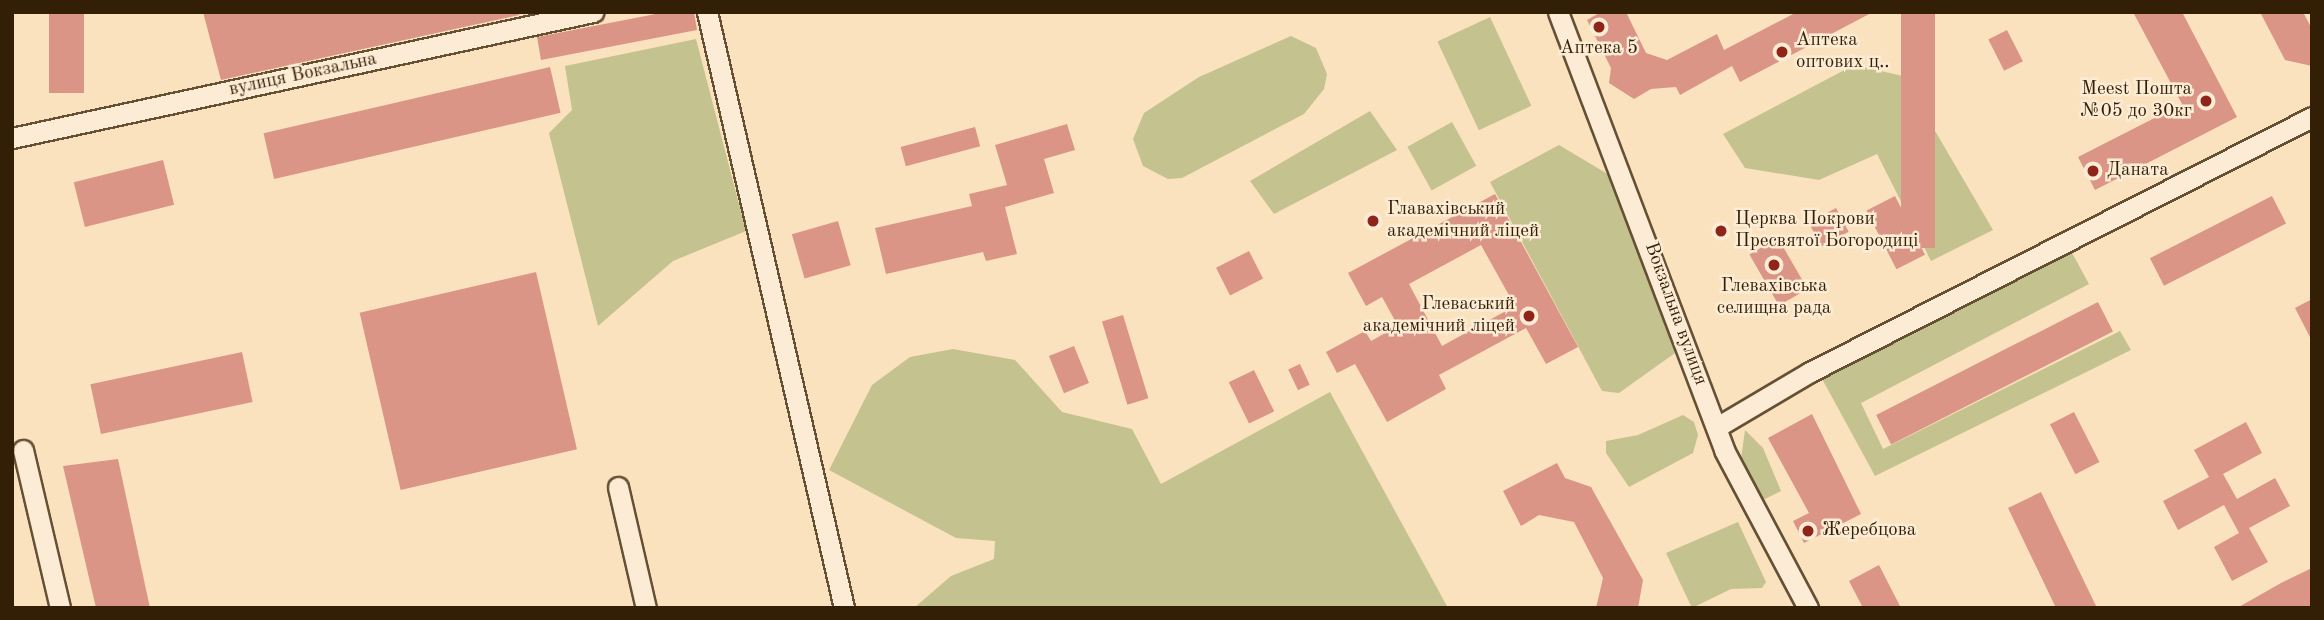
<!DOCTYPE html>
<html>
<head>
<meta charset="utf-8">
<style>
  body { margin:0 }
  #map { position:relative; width:2324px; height:620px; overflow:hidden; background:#fbe2bf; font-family:"Old Standard TT",serif }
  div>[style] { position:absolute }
  .green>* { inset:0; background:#c4c28e; transform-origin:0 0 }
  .building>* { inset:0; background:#da9586; transform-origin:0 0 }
  .roads { filter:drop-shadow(2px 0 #655034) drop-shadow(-2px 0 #655034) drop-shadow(0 2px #655034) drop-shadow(0 -2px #655034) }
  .minor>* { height:19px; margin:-9.5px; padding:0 9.5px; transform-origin:9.5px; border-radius:9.5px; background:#fcecd5 }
  .dots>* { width:19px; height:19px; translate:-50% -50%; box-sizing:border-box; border:4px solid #fcecd5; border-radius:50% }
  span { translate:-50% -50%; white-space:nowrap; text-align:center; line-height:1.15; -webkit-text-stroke:5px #fcecd5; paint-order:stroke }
  .poi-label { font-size:19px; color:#331f06 }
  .left { translate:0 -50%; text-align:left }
  .right { translate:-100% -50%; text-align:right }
  .street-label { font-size:19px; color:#331f06 }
  .frame { position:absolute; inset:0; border:14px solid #331f06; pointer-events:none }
</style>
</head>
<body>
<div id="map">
  <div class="green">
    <i style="left:1490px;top:17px;width:98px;height:58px;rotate:65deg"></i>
    <i style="clip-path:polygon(1291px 36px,1316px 48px,1327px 74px,1324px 89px,1304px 114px,1182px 178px,1168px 179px,1143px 166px,1133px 139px,1144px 113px,1199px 77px)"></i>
    <i style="clip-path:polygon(696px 39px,746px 231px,673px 261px,598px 326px,549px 133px,572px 110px,565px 66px)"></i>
    <i style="clip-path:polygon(1854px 65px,1903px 76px,1993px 230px,1931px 261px,1877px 154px,1819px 180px,1745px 168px,1723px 134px)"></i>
    <i style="clip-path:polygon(1370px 111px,1397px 150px,1274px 214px,1250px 181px)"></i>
    <i style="left:1452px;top:122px;width:50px;height:51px;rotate:61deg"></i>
    <i style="clip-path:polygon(1559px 145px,1611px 176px,1675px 353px,1619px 393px,1602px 391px,1490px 182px)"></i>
    <i style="clip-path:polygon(2071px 251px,2089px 284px,1861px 403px,1883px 449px,2120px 331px,2131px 350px,1875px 476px,1821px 377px)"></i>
    <i style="clip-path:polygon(953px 349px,1015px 360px,1062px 412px,1132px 429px,1161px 484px,1330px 392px,1448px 608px,914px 608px,951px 576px,994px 559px,995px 541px,956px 538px,829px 470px,872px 385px,910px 357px)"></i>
    <i style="clip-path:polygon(1683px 415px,1694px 422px,1698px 435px,1693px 453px,1629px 487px,1606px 453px,1606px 441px,1638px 435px)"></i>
    <i style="clip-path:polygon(1745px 430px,1763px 448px,1781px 491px,1759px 502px,1740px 466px)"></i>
    <i style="clip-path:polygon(1738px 522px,1766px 582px,1762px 588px,1731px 589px,1692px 608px,1666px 553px)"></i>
  </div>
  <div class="building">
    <i style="left:49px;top:12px;width:35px;height:81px"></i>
    <i style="clip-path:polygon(203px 12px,519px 12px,519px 15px,221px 80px)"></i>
    <i style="clip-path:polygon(666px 12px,694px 12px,697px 30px,541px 60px,537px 37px)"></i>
    <i style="clip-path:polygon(1601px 12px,1626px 12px,1646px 53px,1667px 60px,1717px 34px,1724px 50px,1797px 12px,1873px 12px,1740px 82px,1732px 66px,1680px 95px,1676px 87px,1651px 89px,1634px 99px,1609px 83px,1611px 68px,1587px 20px)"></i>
    <i style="left:1901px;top:12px;width:34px;height:236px"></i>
    <i style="clip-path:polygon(2133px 12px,2182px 12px,2237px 117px,2095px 190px,2078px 157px,2182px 104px)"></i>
    <i style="clip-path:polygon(2260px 12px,2303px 12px,2312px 29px,2312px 66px,2285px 60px)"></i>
    <i style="left:2007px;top:30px;width:35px;height:21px;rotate:63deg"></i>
    <i style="left:550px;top:67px;width:47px;height:294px;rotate:77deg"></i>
    <i style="clip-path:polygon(1067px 124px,1075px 150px,1044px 159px,1054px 193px,1005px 207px,1017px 254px,986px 261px,983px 252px,886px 274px,875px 228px,972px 206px,969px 194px,1007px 185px,995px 145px)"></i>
    <i style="left:975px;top:127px;width:20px;height:77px;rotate:75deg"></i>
    <i style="left:163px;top:160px;width:46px;height:92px;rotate:76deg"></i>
    <i style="clip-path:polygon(evenodd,1495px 194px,1578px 347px,1546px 364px,1526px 328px,1439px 375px,1446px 389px,1387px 422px,1355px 364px,1337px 373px,1326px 352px,1365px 331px,1371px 341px,1398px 326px,1382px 297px,1366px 306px,1348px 273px,1495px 194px,1481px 245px,1515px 306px,1442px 346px,1409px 284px,1481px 245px)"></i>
    <i style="left:1895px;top:196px;width:66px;height:32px;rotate:63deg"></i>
    <i style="left:2272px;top:196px;width:31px;height:137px;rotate:63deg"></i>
    <i style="left:1836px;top:208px;width:27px;height:31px;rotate:62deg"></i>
    <i style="left:838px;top:221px;width:46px;height:48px;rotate:74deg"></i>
    <i style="left:1778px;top:238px;width:59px;height:33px;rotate:60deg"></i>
    <i style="left:1249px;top:251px;width:31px;height:37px;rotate:63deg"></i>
    <i style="left:536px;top:272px;width:182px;height:181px;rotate:77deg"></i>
    <i style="clip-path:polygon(2312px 299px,2312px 341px,2295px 308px)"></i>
    <i style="left:2098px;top:302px;width:33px;height:249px;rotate:63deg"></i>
    <i style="left:1123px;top:315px;width:87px;height:22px;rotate:73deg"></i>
    <i style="left:1074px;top:346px;width:40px;height:27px;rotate:68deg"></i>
    <i style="left:242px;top:352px;width:51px;height:155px;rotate:78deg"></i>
    <i style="left:1300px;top:364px;width:23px;height:13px;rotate:65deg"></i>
    <i style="left:1254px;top:370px;width:46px;height:28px;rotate:64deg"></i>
    <i style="left:2074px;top:412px;width:56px;height:27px;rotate:63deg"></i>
    <i style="clip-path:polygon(1812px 414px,1861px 514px,1804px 543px,1793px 521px,1809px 513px,1768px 438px)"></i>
    <i style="clip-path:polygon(2246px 422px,2262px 453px,2223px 474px,2237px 499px,2275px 478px,2290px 506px,2249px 528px,2268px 562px,2232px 581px,2214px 547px,2239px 533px,2224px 505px,2178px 530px,2163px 501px,2209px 477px,2194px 450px)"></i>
    <i style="clip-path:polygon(118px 459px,150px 608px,96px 608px,63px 466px)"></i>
    <i style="clip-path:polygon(1557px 463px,1565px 478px,1591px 487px,1643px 580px,1638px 608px,1596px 608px,1603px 578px,1574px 522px,1539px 515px,1521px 526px,1503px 491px)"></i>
    <i style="clip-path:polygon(2041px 492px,2097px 608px,2056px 608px,2008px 508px)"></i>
    <i style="clip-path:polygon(1879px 565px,1901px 608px,1863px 608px,1849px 581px)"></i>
    <i style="clip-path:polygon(2312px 568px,2312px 608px,2237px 608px,2281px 583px)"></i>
  </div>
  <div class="roads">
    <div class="minor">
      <i style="left:707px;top:12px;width:612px;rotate:77.05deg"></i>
      <i style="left:1558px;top:12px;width:468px;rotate:69.2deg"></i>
      <i style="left:1724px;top:450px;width:179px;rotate:62deg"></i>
      <i style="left:12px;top:138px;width:595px;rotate:-12.24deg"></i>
      <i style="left:1717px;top:427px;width:108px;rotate:-30.6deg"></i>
      <i style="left:1810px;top:372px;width:563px;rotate:-26.93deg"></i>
      <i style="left:23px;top:450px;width:162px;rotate:76.8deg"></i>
      <i style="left:618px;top:487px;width:124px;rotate:77deg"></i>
    </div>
  </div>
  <div class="dots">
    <i style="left:1599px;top:27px;background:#8f2418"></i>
    <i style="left:1782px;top:52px;background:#8f2418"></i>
    <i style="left:2206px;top:101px;background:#8f2418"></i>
    <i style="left:2093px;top:171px;background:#8f2418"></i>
    <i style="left:1373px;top:221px;background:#8f2418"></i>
    <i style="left:1721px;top:231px;background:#8f2418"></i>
    <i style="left:1774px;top:265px;background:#8f2418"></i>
    <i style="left:1529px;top:316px;background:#8f2418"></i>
    <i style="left:1808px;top:531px;background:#8f2418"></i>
  </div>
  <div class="poi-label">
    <span class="left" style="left:1796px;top:52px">Аптека<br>оптових ц‥</span>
    <span style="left:1599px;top:49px">Аптека 5</span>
    <span class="right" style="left:2192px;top:101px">Meest Пошта<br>№05 до 30кг</span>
    <span class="left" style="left:2107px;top:171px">Даната</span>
    <span class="left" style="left:1387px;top:221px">Главахівський<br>академічний ліцей</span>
    <span class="left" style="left:1735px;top:231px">Церква Покрови<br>Пресвятої Богородиці</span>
    <span style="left:1774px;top:298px">Глевахівська<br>селищна рада</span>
    <span class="right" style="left:1515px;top:316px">Глеваський<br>академічний ліцей</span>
    <span class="left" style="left:1822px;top:531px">Жеребцова</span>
  </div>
  <div class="street-label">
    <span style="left:303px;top:75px;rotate:-12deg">вулиця Вокзальна</span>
    <span style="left:1675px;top:314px;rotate:70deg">Вокзальна вулиця</span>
  </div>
  <div class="frame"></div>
</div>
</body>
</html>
